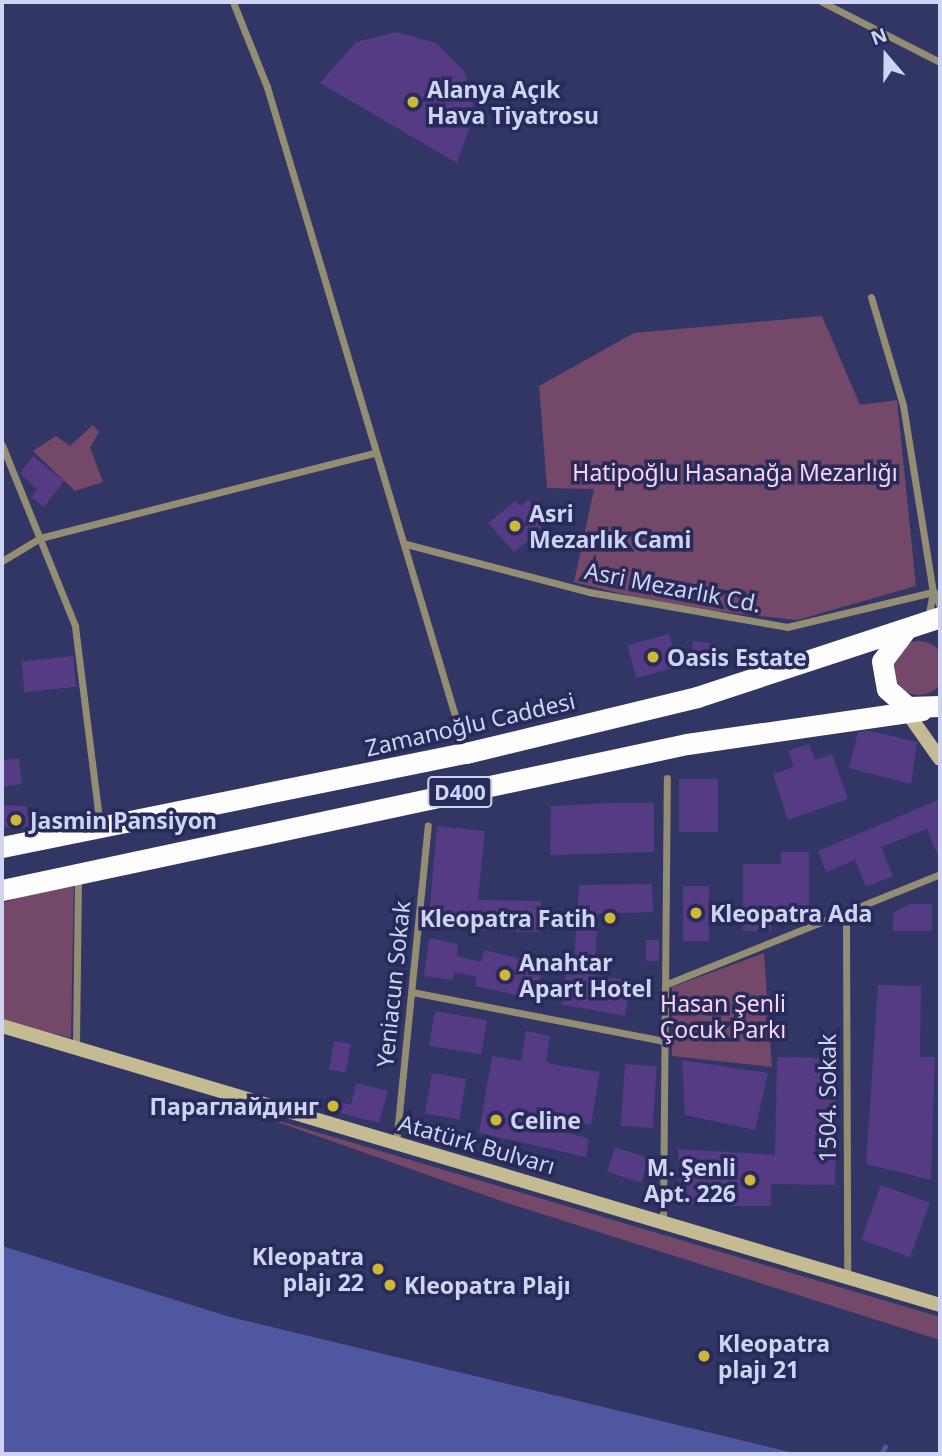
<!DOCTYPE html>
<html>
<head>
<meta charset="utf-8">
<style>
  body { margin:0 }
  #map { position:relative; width:942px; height:1456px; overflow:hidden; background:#313665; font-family:"Noto Sans",sans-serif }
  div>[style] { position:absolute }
  .green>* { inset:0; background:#734868 }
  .round { border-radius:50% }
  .water>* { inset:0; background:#5057a1 }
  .stream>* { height:4.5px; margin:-2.25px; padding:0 2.25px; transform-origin:2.25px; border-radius:2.25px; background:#5057a1 }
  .building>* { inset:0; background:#543b84; transform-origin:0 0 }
  .street>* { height:7px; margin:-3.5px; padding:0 3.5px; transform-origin:3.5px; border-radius:3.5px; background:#938d74 }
  .secondary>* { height:14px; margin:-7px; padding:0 7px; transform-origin:7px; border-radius:7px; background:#c4bb93 }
  .highway>* { height:21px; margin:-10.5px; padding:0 10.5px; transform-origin:10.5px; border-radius:10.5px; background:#fdfdfd }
  .dots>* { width:19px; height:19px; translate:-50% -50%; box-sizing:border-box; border:4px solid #282b59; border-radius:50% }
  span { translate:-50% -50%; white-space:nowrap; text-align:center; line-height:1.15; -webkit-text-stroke:7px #282b59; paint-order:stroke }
  .shield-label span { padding:2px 5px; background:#282b59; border:2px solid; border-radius:5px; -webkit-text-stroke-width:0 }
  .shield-label { font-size:21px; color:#ced4f1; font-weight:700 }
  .poi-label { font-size:23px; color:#ced4f1; font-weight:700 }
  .left { translate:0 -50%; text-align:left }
  .right { translate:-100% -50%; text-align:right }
  .park-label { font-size:23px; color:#fcd3f0 }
  .street-label { font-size:23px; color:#ced4f1 }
  .frame { position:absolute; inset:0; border:4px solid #ced4f1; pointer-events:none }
  .north { position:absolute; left:851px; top:21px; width:70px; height:70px; -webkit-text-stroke:5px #282b59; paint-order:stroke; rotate:340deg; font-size:19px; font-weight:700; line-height:28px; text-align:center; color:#ced4f1 }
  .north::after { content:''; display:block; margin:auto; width:24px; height:32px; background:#ced4f1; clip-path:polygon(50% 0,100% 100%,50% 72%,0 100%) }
</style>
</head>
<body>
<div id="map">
  <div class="green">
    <i style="clip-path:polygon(822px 316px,860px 405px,897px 400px,916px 586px,797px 620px,670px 606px,574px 582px,594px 489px,547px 488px,539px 386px,634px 333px)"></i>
    <i style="clip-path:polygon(93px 425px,99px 432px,90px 448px,103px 482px,75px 491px,33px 451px,56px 436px,70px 446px)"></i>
    <i class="round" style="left:892px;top:641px;width:54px;height:54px"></i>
    <i style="clip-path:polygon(74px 880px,71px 1038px,2px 1021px,2px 903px)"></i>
    <i style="clip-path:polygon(764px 953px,772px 1067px,672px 1056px,672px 987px)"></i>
    <i style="clip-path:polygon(249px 1112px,940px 1317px,940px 1340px,507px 1203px)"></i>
  </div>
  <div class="water">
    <i style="clip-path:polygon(2px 1246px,230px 1317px,798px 1454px,2px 1454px)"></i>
  </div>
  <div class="stream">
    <i style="left:881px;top:1454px;width:8px;rotate:-60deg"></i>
  </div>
  <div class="building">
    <i style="clip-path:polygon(396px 32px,436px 43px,465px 72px,475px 112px,457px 163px,320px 83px,356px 42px)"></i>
    <i style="clip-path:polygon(33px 456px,64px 481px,44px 507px,31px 497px,37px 489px,20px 473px)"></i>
    <i style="clip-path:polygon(529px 499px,542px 529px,514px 552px,488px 523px,515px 501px,521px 506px)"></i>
    <i style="left:669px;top:634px;width:34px;height:43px;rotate:75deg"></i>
    <i style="left:693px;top:641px;width:17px;height:15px;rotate:7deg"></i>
    <i style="left:73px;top:656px;width:31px;height:52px;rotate:84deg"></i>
    <i style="clip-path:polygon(870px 731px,917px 742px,911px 784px,849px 768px,858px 732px)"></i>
    <i style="clip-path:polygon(809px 744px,815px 760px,832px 754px,848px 799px,788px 820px,773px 774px,794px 767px,788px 751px)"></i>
    <i style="clip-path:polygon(19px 758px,22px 784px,2px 787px,2px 760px)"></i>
    <i style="left:679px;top:779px;width:39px;height:53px"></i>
    <i style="clip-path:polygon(940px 799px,940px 861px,927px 829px,881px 847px,893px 876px,866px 887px,855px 860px,826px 872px,818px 851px)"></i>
    <i style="clip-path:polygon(612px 803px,654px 803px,654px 852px,550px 855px,551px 806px)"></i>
    <i style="clip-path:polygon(2px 805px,26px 806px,30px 828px,2px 827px)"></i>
    <i style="clip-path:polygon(437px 826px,485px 831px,478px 900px,541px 901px,540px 932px,428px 929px)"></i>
    <i style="clip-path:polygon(781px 852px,809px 852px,809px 916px,771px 915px,771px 931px,743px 931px,743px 864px,781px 864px)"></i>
    <i style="clip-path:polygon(652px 884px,653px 912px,598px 914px,595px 962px,574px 963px,579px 885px)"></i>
    <i style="left:683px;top:886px;width:26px;height:55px"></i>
    <i style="clip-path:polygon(910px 904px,932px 904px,932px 931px,893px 931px,893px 913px)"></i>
    <i style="clip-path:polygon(429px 938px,458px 944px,457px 956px,481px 962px,484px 950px,527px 960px,524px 970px,541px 974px,535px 999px,475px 986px,477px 977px,455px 972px,453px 980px,424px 976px)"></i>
    <i style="left:646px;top:940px;width:13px;height:21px"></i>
    <i style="left:567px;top:970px;width:65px;height:35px;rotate:10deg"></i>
    <i style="clip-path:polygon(878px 985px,921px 986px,920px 1057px,935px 1057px,931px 1180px,866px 1164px)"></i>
    <i style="left:435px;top:1011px;width:53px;height:35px;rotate:10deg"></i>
    <i style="clip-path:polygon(526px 1031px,550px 1036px,546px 1061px,551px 1064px,600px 1072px,591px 1124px,543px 1125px,589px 1139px,586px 1157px,479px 1133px,492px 1056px,521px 1061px)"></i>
    <i style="left:334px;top:1041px;width:17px;height:29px;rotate:10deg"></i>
    <i style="clip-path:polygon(777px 1057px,837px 1058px,835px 1185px,771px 1184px,771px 1206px,729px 1206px,729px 1192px,699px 1192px,698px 1204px,680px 1204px,678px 1149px,775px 1155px)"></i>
    <i style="clip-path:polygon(682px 1060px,768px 1073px,755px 1130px,685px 1115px)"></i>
    <i style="left:625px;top:1064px;width:32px;height:62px;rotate:4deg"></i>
    <i style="left:432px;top:1073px;width:35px;height:41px;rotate:10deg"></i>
    <i style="clip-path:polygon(356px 1083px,388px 1091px,379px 1123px,328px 1110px,331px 1100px,351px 1105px)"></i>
    <i style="left:615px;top:1147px;width:36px;height:26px;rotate:18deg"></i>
    <i style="left:881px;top:1185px;width:52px;height:58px;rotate:20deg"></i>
  </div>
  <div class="street">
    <i style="left:233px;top:2px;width:92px;rotate:68.2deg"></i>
    <i style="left:267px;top:87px;width:691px;rotate:73.35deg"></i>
    <i style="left:822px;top:2px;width:132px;rotate:27deg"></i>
    <i style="left:871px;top:297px;width:113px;rotate:73.5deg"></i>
    <i style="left:903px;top:405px;width:189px;rotate:80.9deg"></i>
    <i style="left:933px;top:592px;width:25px;rotate:101deg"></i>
    <i style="left:2px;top:445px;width:195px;rotate:68deg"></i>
    <i style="left:75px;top:626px;width:202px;rotate:82.9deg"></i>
    <i style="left:406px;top:544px;width:189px;rotate:14.7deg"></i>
    <i style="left:589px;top:592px;width:201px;rotate:10deg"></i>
    <i style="left:787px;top:627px;width:150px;rotate:-13.5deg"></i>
    <i style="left:2px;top:561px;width:44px;rotate:-31.2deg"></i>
    <i style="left:40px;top:538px;width:345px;rotate:-14.3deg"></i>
    <i style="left:934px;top:592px;width:15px;rotate:67deg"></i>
    <i style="left:846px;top:917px;width:360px;rotate:89.8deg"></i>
    <i style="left:667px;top:984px;width:294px;rotate:-21.9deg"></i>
    <i style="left:412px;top:992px;width:262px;rotate:11deg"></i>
    <i style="left:76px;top:1044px;width:167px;rotate:-89.3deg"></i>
    <i style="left:396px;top:1144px;width:320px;rotate:-84.3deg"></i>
    <i style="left:663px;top:1220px;width:442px;rotate:-89.5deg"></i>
  </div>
  <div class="secondary">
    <i style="left:904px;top:708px;width:62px;rotate:54.8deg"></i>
    <i style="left:2px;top:1026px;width:979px;rotate:16.56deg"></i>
  </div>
  <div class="highway">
    <i style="left:904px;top:632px;width:36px;rotate:127deg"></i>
    <i style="left:882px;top:661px;width:28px;rotate:80deg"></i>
    <i style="left:887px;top:689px;width:28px;rotate:41deg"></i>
    <i style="left:908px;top:707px;width:32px;rotate:-2deg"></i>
    <i style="left:2px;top:847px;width:473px;rotate:-11.5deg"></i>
    <i style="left:466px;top:753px;width:238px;rotate:-13.6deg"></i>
    <i style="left:697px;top:697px;width:256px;rotate:-18.2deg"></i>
    <i style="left:2px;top:890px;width:700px;rotate:-12.03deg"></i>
    <i style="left:687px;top:744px;width:237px;rotate:-8.2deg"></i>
  </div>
  <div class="dots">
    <i style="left:413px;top:102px;background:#d1b736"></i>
    <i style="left:515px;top:526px;background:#d1b736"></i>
    <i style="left:653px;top:657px;background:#d1b736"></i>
    <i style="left:16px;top:820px;background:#d1b736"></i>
    <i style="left:696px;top:913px;background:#d1b736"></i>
    <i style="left:610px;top:918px;background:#d1b736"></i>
    <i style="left:505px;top:975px;background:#d1b736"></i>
    <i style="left:333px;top:1106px;background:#d1b736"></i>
    <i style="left:496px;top:1120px;background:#d1b736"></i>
    <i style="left:750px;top:1180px;background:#d1b736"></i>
    <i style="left:378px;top:1269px;background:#d1b736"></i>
    <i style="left:390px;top:1285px;background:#d1b736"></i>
    <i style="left:704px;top:1356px;background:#d1b736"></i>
  </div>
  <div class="shield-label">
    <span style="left:460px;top:792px">D400</span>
  </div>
  <div class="poi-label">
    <span class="left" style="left:427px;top:102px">Alanya Açık<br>Hava Tiyatrosu</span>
    <span class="left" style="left:529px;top:526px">Asri<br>Mezarlık Cami</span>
    <span class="left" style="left:667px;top:657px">Oasis Estate</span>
    <span class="left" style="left:30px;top:820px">Jasmin Pansiyon</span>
    <span class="left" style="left:710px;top:913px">Kleopatra Ada</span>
    <span class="right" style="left:596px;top:918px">Kleopatra Fatih</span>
    <span class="left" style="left:519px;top:975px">Anahtar<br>Apart Hotel</span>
    <span class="right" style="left:319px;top:1106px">Параглайдинг</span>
    <span class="left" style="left:510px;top:1120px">Celine</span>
    <span class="right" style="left:736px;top:1180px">M. Şenli<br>Apt. 226</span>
    <span class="right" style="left:364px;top:1269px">Kleopatra<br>plajı 22</span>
    <span class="left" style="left:404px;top:1285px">Kleopatra Plajı</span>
    <span class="left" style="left:718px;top:1356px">Kleopatra<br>plajı 21</span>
  </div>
  <div class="park-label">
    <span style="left:735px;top:472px">Hatipoğlu Hasanağa Mezarlığı</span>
    <span style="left:723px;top:1016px">Hasan Şenli<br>Çocuk Parkı</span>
  </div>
  <div class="street-label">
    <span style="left:673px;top:587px;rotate:11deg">Asri Mezarlık Cd.</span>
    <span style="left:470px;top:724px;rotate:-13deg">Zamanoğlu Caddesi</span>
    <span style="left:393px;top:984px;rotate:-84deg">Yeniacun Sokak</span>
    <span style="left:827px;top:1098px;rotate:-90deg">1504. Sokak</span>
    <span style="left:477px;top:1144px;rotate:16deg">Atatürk Bulvarı</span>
  </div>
  <div class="frame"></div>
  <div class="north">N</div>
</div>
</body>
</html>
